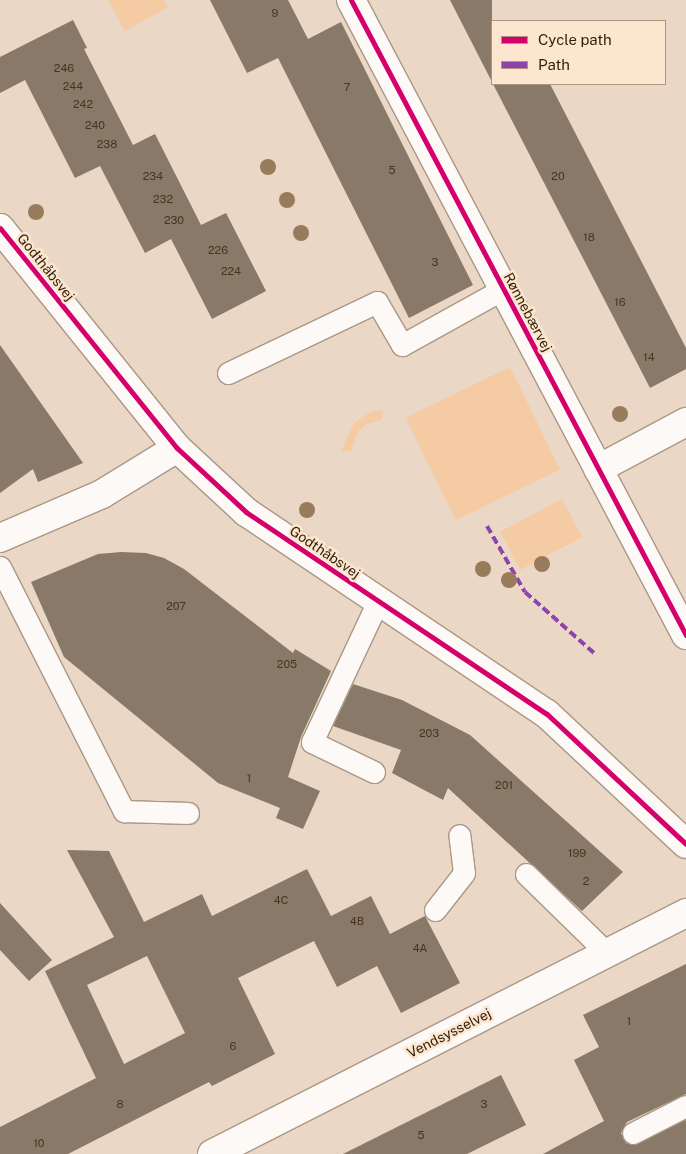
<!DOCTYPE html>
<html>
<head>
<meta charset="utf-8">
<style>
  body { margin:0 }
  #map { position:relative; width:686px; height:1154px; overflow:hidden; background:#ead7c5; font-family:"Public Sans",sans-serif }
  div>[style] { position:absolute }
  .green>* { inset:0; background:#f4cba3; transform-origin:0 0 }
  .building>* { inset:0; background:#897968 }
  .roads { filter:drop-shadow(1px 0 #aa9784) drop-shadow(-1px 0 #aa9784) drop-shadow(0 1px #aa9784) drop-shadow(0 -1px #aa9784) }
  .service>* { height:21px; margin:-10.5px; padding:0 10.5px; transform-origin:10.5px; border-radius:10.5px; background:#fcf9f6 }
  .minor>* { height:28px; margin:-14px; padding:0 14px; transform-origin:14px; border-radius:14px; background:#fcf9f6 }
  .tertiary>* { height:28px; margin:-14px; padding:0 14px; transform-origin:14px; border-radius:14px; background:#fcf9f6 }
  .quiet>* { height:4px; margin-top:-2px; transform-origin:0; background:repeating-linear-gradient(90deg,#8e44ad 0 8px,transparent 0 12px) }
  .cycleway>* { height:5px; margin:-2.5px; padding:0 2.5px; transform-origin:2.5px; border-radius:2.5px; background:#d6006c }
  .trees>* { width:16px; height:16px; margin:-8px; border-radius:50%; background:#977b5b }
  span { translate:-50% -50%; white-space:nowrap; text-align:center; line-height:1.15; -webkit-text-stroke:5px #fde6d0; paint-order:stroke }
  .number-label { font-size:11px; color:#48341e }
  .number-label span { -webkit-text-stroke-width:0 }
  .street-label { font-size:14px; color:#321d06 }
  .legend { position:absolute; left:491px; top:20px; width:175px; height:65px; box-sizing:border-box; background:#fde6d0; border:1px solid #ac967f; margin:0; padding:6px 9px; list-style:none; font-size:15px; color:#321d06 }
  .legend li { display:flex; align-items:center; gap:10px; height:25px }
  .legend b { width:25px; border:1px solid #ac967f }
</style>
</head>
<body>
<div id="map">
  <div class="green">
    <i style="clip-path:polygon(108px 0,164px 0,168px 7px,125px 31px)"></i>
    <i style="left:510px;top:367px;width:114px;height:116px;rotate:64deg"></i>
    <i style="clip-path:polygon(372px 411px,383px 411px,382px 420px,367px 424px,358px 431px,351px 451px,341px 451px,354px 423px)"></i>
    <i style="left:562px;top:499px;width:43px;height:70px;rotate:62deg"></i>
  </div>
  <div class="building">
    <i style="clip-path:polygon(210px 0,288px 0,308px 39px,341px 22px,473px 285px,409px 318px,278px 58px,247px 73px)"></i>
    <i style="clip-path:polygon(450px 0,492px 0,492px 82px)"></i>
    <i style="clip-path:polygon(73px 20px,87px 48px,84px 49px,133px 145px,155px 134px,201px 225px,226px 213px,266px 291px,212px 319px,171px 239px,145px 253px,100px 166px,75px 178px,25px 80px,0 93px,0 57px)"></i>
    <i style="clip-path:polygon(493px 84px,550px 84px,686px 348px,686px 369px,650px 388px)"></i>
    <i style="clip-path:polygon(0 345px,83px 463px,38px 482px,33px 469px,0 493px)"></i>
    <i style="clip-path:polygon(121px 552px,146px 553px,164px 558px,184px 569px,293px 653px,295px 649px,331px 671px,301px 737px,288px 777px,320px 791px,303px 829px,276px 818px,280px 808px,218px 783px,64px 657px,31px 582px,98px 554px)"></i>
    <i style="clip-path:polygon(353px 684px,402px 700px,470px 735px,623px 872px,582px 911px,448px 788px,443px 800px,392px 773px,401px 750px,333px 726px)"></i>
    <i style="clip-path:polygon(evenodd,67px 850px,109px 851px,144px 922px,202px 894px,212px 916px,307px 869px,331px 916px,371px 896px,390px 934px,425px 916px,460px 983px,401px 1013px,377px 966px,337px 987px,314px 941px,238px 978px,275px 1054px,212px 1086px,209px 1082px,68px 1154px,0 1154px,0 1127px,96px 1078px,45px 971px,114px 937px,67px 850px,147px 956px,185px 1033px,124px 1064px,87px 985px,147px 956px)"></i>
    <i style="clip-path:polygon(0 903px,52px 960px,29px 981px,0 950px)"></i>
    <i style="clip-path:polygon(686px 964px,686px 1094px,627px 1122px,621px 1133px,626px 1143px,633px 1145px,686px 1120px,686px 1154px,543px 1154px,604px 1121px,574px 1060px,599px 1047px,583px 1015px)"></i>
    <i style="clip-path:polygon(501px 1075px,526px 1125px,467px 1154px,343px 1154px)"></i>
  </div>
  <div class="roads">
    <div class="service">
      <i style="left:228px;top:373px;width:165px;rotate:-25.5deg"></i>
      <i style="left:377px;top:302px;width:50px;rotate:59.8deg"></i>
      <i style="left:402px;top:345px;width:115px;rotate:-29deg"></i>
      <i style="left:0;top:567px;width:274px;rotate:63.1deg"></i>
      <i style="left:124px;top:811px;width:64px;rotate:1.8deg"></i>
      <i style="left:374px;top:772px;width:69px;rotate:-154.2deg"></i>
      <i style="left:312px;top:742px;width:156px;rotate:-64.9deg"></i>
      <i style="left:526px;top:874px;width:113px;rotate:44.3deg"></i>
      <i style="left:435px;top:910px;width:47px;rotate:-51.9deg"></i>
      <i style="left:464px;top:873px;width:38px;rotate:-97deg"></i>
      <i style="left:633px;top:1133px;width:59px;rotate:-27deg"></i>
    </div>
    <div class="minor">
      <i style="left:351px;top:0;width:718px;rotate:62.19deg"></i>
      <i style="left:598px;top:469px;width:100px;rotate:-28.1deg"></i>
      <i style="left:0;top:538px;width:111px;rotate:-23.3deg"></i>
      <i style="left:102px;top:494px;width:88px;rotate:-31.5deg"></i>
      <i style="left:212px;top:1154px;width:532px;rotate:-26.95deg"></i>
    </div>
    <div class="tertiary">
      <i style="left:0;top:228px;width:282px;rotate:51.2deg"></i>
      <i style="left:177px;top:448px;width:94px;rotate:42.8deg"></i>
      <i style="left:246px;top:512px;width:362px;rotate:33.9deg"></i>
      <i style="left:547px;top:714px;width:190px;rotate:43.1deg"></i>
    </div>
  </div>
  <div class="quiet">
    <i style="left:487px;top:526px;width:76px;rotate:60.1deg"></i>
    <i style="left:525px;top:592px;width:94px;rotate:41.5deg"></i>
  </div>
  <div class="cycleway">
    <i style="left:351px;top:0;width:718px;rotate:62.19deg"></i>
    <i style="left:0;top:228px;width:282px;rotate:51.2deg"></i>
    <i style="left:177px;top:448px;width:94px;rotate:42.8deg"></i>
    <i style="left:246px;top:512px;width:362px;rotate:33.9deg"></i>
    <i style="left:547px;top:714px;width:190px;rotate:43.1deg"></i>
  </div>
  <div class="trees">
    <i style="left:268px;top:167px"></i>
    <i style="left:287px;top:200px"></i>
    <i style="left:36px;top:212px"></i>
    <i style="left:301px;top:233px"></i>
    <i style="left:620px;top:414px"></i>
    <i style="left:307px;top:510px"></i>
    <i style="left:542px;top:564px"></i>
    <i style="left:483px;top:569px"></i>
    <i style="left:509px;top:580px"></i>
  </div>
  <div class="number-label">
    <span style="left:275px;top:13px">9</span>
    <span style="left:64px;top:68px">246</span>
    <span style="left:73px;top:86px">244</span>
    <span style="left:347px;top:87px">7</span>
    <span style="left:83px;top:104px">242</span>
    <span style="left:95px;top:125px">240</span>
    <span style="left:107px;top:144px">238</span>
    <span style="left:392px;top:170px">5</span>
    <span style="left:153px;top:176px">234</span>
    <span style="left:558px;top:176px">20</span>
    <span style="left:163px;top:199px">232</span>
    <span style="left:174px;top:220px">230</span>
    <span style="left:589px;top:237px">18</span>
    <span style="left:218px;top:250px">226</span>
    <span style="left:435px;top:262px">3</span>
    <span style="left:231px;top:271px">224</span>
    <span style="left:620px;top:302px">16</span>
    <span style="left:649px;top:357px">14</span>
    <span style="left:176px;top:606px">207</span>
    <span style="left:287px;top:664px">205</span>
    <span style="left:429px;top:733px">203</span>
    <span style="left:249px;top:778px">1</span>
    <span style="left:504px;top:785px">201</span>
    <span style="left:577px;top:853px">199</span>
    <span style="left:586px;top:881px">2</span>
    <span style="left:281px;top:900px">4C</span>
    <span style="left:357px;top:921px">4B</span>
    <span style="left:420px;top:948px">4A</span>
    <span style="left:629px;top:1021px">1</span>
    <span style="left:233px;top:1046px">6</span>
    <span style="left:120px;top:1104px">8</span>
    <span style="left:484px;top:1104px">3</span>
    <span style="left:421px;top:1135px">5</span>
    <span style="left:39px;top:1143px">10</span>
  </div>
  <div class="street-label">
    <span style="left:46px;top:267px;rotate:51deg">Godthåbsvej</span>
    <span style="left:528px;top:312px;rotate:62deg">Rønnebærvej</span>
    <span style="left:325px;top:552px;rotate:34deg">Godthåbsvej</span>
    <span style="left:449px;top:1033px;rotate:-27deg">Vendsysselvej</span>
  </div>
  <ul class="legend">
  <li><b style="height:6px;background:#d6006c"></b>Cycle path</li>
  <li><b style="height:6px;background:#8e44ad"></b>Path</li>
  </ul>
</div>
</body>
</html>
